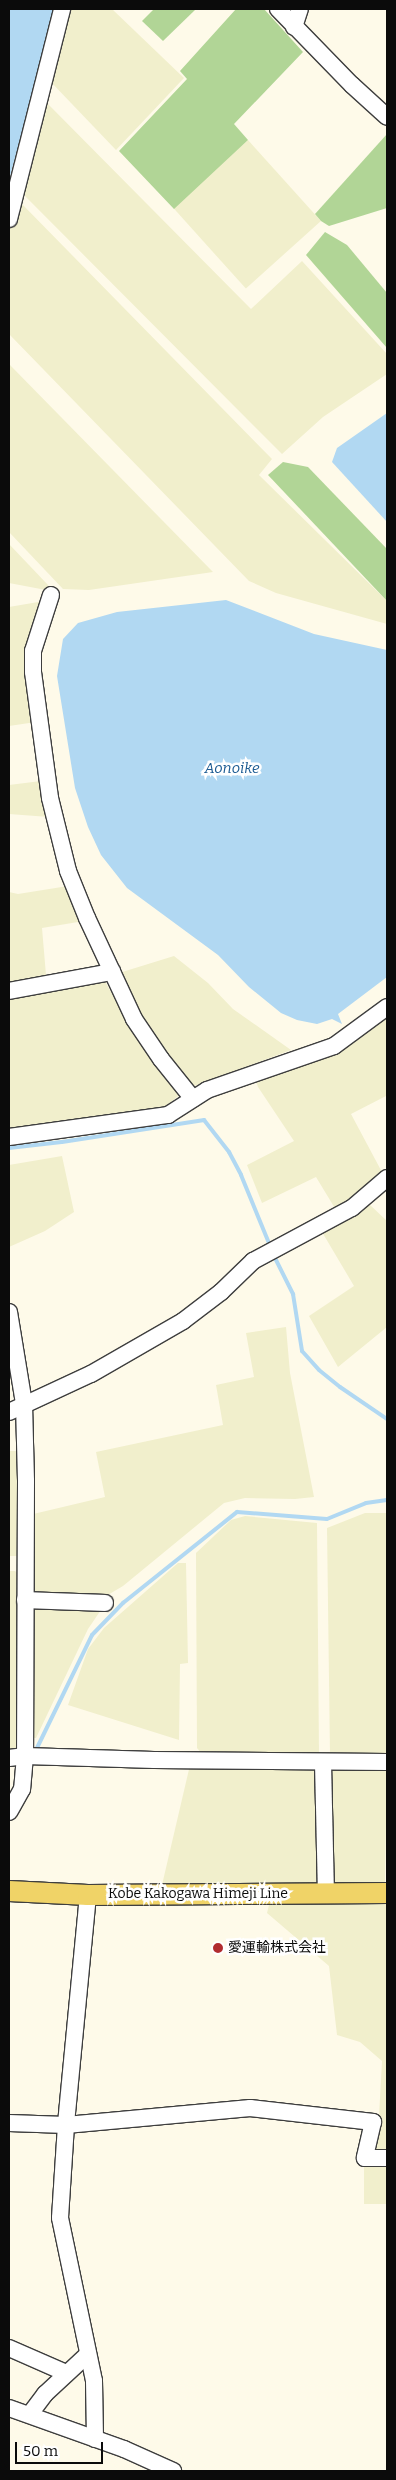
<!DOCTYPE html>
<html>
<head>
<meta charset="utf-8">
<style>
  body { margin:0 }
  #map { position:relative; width:396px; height:2480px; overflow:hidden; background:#fefae9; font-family:Bitter,"Noto Sans JP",serif }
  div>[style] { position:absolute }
  .farmland>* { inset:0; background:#f1efcc; transform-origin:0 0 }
  .forest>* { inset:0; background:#b1d596 }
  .water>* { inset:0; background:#b1d8f2 }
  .stream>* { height:4px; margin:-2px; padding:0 2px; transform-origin:2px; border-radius:2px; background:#b1d8f2 }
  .roads { filter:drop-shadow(1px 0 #3e3e3e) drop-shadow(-1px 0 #3e3e3e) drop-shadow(0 1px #3e3e3e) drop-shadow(0 -1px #3e3e3e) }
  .minor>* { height:16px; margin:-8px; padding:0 8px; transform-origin:8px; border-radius:8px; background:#fff }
  .major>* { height:20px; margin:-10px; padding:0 10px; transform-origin:10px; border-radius:10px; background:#f0d367 }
  .dots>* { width:14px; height:14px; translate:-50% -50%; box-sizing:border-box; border:2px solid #fff; border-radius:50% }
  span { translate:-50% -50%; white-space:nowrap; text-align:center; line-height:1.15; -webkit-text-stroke:5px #fff; paint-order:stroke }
  .street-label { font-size:14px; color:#0b0b0b }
  .poi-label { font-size:14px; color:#0b0b0b }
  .left { translate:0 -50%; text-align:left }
  .water-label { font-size:15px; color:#1d5c93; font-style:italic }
  .frame { position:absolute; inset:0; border:10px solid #0b0b0b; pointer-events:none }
  .scale { position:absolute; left:15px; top:2442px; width:88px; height:22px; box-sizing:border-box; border:2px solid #0b0b0b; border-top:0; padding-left:6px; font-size:15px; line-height:18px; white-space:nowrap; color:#0b0b0b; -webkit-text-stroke:4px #fff; paint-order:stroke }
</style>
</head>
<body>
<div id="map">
  <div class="farmland">
    <i style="clip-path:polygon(66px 9px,112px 9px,184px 78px,116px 150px,49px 80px)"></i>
    <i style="clip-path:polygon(45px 101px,251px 309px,302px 261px,387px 354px,387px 374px,323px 417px,282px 454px,19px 190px)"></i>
    <i style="left:248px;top:140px;width:109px;height:101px;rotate:48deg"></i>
    <i style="clip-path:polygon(20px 202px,272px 459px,259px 475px,387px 601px,387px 624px,276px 593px,249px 581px,9px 334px,9px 233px,17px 203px)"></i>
    <i style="clip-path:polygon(9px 364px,213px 572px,89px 590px,63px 589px,9px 532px)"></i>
    <i style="clip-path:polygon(9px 544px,48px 585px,46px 590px,9px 583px)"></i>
    <i style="clip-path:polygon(44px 601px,36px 623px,36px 722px,9px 726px,9px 607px)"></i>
    <i style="clip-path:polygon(41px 781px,49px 817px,9px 814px,9px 785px)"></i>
    <i style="clip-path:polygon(68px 886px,84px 921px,42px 928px,46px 975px,9px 983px,9px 892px,18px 894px)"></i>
    <i style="clip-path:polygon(174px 956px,208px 983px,233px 1009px,291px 1050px,194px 1086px,146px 1031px,119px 973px)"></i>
    <i style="clip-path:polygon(103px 978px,122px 1011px,182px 1093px,161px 1110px,9px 1131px,9px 995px)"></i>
    <i style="clip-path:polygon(387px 1013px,387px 1098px,386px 1096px,351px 1114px,383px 1174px,336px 1210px,316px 1177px,262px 1203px,247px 1165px,294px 1141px,258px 1087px,255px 1078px)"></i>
    <i style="clip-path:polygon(62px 1156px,74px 1212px,45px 1231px,9px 1247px,9px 1165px)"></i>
    <i style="clip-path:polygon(369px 1204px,387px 1221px,387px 1327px,338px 1367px,309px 1316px,354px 1286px,322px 1232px)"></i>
    <i style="clip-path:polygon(286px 1327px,290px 1373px,314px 1497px,295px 1499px,245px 1498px,224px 1503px,123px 1586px,106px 1596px,36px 1596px,31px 1592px,29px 1515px,105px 1497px,96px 1452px,223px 1425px,216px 1385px,254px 1377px,246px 1333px)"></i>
    <i style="clip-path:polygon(9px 1451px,21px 1451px,20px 1552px,17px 1556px,9px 1556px)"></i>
    <i style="clip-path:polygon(365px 1513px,387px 1513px,387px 1756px,330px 1755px,327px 1528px)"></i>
    <i style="clip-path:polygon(245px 1516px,317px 1523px,319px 1754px,202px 1754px,197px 1748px,196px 1553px,231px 1520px)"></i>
    <i style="clip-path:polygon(178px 1563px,186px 1563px,188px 1663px,180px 1664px,179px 1740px,68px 1705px,88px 1649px,104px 1628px)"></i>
    <i style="clip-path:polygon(9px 1571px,15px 1571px,21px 1576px,19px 1747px,9px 1751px)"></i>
    <i style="clip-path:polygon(34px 1605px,103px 1607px,88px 1629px,36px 1738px,31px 1738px,29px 1613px)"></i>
    <i style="clip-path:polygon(190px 1765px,318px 1767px,320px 1883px,162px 1885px)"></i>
    <i style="left:329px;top:1766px;width:58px;height:119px;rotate:1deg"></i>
    <i style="clip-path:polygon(387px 1900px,387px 2154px,371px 2155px,379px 2116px,382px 2061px,360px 2042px,337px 2035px,329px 1966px,267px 1913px,270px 1901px)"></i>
    <i style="left:364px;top:2162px;width:23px;height:42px"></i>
  </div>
  <div class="forest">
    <i style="clip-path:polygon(154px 9px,196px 9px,163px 41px,142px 21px)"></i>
    <i style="clip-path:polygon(236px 9px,264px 9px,303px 52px,234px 124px,248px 140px,174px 209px,119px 151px,187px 79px,180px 71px)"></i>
    <i style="clip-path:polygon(387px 134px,387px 208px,329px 226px,321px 221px,315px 214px)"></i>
    <i style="clip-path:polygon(325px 232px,347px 245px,387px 293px,387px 348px,306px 255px)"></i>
    <i style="clip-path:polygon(283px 462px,308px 467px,387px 549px,387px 601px,268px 475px)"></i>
  </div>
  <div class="water">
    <i style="clip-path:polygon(9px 9px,56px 9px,9px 180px)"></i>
    <i style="clip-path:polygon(387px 413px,387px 522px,332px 462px,337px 448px)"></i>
    <i style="clip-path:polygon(226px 600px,314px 634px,387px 650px,387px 977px,338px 1014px,342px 1024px,332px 1019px,317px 1024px,297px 1020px,281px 1013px,249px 987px,218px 955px,127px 888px,101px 855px,88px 827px,75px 788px,57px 676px,63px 639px,78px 623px,117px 612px)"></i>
  </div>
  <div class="stream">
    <i style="left:9px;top:1148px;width:53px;rotate:-6.5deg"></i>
    <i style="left:62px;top:1142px;width:144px;rotate:-8.8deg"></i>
    <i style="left:204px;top:1120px;width:41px;rotate:52deg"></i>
    <i style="left:229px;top:1152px;width:26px;rotate:62deg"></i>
    <i style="left:241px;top:1175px;width:79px;rotate:67.7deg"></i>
    <i style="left:273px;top:1254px;width:45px;rotate:63.4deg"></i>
    <i style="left:293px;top:1294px;width:58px;rotate:81deg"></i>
    <i style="left:302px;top:1351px;width:25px;rotate:48deg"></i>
    <i style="left:319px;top:1370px;width:27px;rotate:39deg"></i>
    <i style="left:340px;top:1387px;width:57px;rotate:34.2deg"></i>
    <i style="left:35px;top:1752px;width:130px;rotate:-64deg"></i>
    <i style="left:92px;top:1635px;width:45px;rotate:-45.9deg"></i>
    <i style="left:123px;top:1603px;width:146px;rotate:-38.6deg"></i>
    <i style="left:237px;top:1512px;width:90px;rotate:4.4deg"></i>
    <i style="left:327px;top:1519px;width:42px;rotate:-22.3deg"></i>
    <i style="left:366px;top:1503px;width:21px;rotate:-8deg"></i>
  </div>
  <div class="roads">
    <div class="minor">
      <i style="left:278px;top:9px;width:106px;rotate:45.8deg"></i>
      <i style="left:352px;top:85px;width:47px;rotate:42.4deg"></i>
      <i style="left:294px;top:27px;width:19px;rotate:-72deg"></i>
      <i style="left:9px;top:219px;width:217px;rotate:-75.8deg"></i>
      <i style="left:51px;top:595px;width:59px;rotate:107.8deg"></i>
      <i style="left:33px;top:651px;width:21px;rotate:90deg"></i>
      <i style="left:33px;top:672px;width:127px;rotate:82.3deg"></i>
      <i style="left:50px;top:798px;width:75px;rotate:76.1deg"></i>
      <i style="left:68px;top:871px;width:51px;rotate:68deg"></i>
      <i style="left:87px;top:918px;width:111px;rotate:65deg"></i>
      <i style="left:134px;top:1019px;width:48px;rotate:56deg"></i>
      <i style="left:161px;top:1059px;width:51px;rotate:51.3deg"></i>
      <i style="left:9px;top:991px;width:105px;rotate:-10.5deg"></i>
      <i style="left:9px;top:1137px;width:161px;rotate:-7.9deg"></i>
      <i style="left:168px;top:1115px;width:46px;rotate:-32.7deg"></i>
      <i style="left:207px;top:1090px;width:134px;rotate:-19.1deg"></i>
      <i style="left:334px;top:1046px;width:66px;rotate:-36.3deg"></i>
      <i style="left:9px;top:1312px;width:93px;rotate:80.7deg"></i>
      <i style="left:24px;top:1404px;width:77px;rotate:88.5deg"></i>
      <i style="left:26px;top:1481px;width:275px;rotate:90.2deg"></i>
      <i style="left:25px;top:1756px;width:33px;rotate:95deg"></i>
      <i style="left:22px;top:1789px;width:26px;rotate:119deg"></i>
      <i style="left:9px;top:1412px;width:90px;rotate:-24.9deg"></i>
      <i style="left:91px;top:1374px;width:106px;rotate:-29.9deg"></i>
      <i style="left:183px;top:1321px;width:48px;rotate:-37.3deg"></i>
      <i style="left:221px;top:1292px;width:45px;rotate:-44.1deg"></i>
      <i style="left:253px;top:1261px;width:112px;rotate:-28.2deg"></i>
      <i style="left:352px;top:1208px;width:46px;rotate:-40.6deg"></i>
      <i style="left:25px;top:1600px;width:80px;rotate:2.1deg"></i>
      <i style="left:9px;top:1758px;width:16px;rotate:-7deg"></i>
      <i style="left:25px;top:1756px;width:129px;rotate:1.8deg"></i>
      <i style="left:154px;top:1760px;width:233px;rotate:0.5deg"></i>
      <i style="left:323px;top:1763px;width:130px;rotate:88.7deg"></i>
      <i style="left:88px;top:1895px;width:231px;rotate:95.5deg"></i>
      <i style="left:66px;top:2125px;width:93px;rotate:93.7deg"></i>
      <i style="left:60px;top:2218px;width:167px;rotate:78.2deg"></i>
      <i style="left:94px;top:2381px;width:58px;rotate:89deg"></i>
      <i style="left:9px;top:2123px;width:57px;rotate:2deg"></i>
      <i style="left:66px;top:2125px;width:185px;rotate:-5.3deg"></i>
      <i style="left:250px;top:2108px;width:124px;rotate:6.5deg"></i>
      <i style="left:373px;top:2122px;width:37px;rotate:103deg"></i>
      <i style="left:365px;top:2158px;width:22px"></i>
      <i style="left:9px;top:2348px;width:62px;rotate:23.7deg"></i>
      <i style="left:9px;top:2408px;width:122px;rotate:19.6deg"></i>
      <i style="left:124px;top:2449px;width:54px;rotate:24.2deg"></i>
      <i style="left:30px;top:2414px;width:25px;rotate:-53deg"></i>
      <i style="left:45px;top:2394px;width:59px;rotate:-42.9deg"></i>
    </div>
    <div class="major">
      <i style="left:9px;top:1891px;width:79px;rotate:2.9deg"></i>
      <i style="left:88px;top:1895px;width:299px;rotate:-0.4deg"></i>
    </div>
  </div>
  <div class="dots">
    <i style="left:218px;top:1948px;background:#b12c2f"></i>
  </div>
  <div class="street-label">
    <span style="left:198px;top:1894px">Kobe Kakogawa Himeji Line</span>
  </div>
  <div class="poi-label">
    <span class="left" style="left:228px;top:1948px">愛運輸株式会社</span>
  </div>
  <div class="water-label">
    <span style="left:232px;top:769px">Aonoike</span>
  </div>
  <div class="frame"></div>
  <div class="scale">50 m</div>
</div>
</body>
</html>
